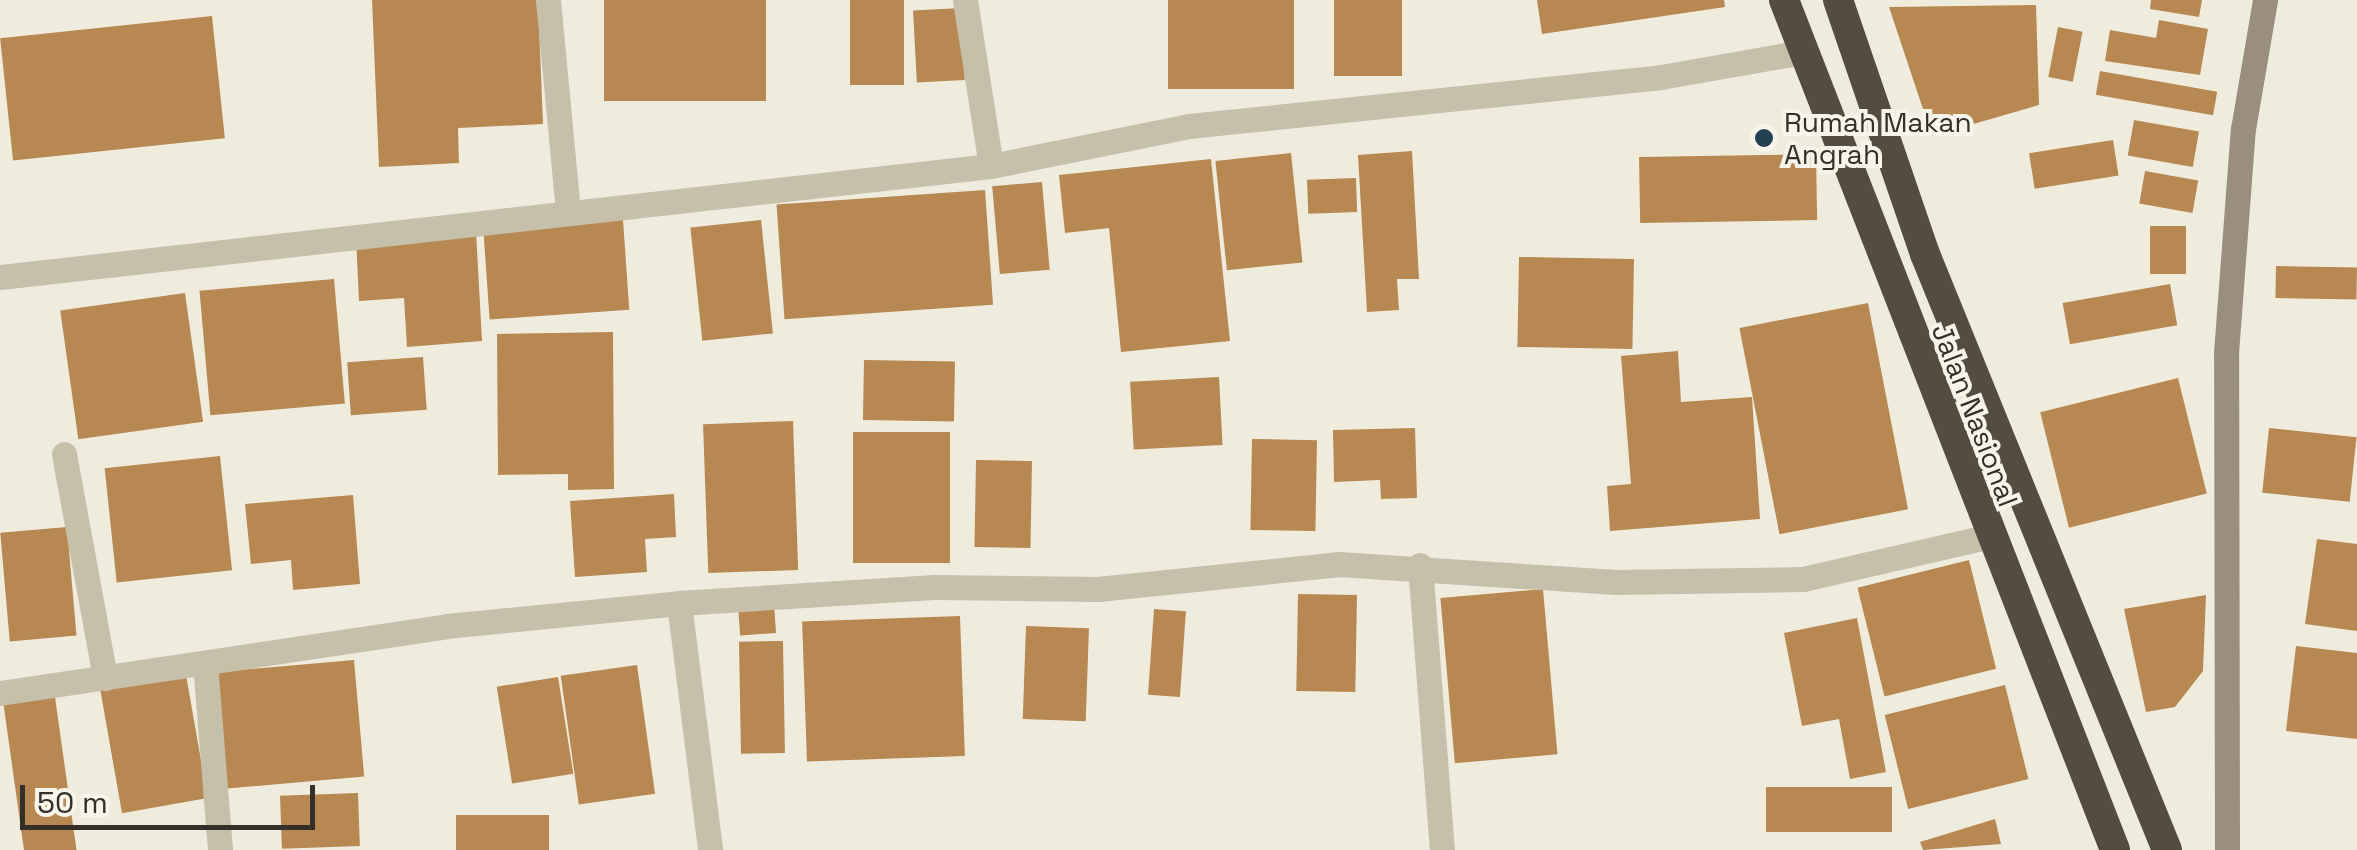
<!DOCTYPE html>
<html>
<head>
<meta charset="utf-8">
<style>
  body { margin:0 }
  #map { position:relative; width:2357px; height:850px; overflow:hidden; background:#efecdd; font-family:"Space Grotesk",sans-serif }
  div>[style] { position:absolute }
  .building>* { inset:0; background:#b88852; transform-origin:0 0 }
  .street>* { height:25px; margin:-12.5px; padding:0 12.5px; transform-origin:12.5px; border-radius:12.5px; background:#c6bfaa }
  .secondary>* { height:25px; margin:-12.5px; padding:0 12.5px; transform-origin:12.5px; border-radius:12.5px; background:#998f7c }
  .highway>* { height:30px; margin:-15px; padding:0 15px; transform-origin:15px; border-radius:15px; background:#544c41 }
  .dots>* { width:28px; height:28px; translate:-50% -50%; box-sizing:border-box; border:5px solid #f7f5e9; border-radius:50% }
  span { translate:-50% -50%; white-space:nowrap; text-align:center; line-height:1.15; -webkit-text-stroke:8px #f7f5e9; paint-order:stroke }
  .poi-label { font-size:28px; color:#343029 }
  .left { translate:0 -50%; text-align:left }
  .street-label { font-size:28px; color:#343029 }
  .scale { position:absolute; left:20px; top:785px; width:295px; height:45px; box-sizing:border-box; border:5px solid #343029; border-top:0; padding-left:12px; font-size:30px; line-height:35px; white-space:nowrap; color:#343029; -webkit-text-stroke:8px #f7f5e9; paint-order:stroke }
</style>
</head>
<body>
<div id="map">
  <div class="building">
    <i style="clip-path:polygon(372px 0,538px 0,543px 124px,458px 128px,459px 163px,379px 167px)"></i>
    <i style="left:604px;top:0;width:162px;height:101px"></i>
    <i style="left:850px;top:0;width:54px;height:85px"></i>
    <i style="left:1168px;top:0;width:126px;height:89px"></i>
    <i style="left:1334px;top:0;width:68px;height:76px"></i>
    <i style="clip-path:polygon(1537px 0,1724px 0,1725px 7px,1542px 34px)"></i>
    <i style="clip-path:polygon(2151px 0,2202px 0,2199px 17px,2150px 9px)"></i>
    <i style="clip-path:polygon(2036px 5px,2039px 105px,1932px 136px,1889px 7px)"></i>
    <i style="left:961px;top:8px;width:72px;height:48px;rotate:87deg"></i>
    <i style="left:212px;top:16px;width:123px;height:213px;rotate:84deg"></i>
    <i style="clip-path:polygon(2159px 20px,2208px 29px,2200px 75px,2105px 61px,2110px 30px,2156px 38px)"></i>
    <i style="left:2058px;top:27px;width:25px;height:51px;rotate:11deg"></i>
    <i style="left:2100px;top:71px;width:119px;height:24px;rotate:10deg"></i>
    <i style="left:2134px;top:120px;width:66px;height:36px;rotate:10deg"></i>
    <i style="left:2113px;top:140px;width:36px;height:85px;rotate:81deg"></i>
    <i style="clip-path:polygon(1412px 151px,1419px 279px,1397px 279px,1399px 310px,1367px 312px,1358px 155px)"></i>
    <i style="left:1291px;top:153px;width:110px;height:76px;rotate:84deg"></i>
    <i style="left:1816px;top:154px;width:66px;height:177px;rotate:89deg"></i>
    <i style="clip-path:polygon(1211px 159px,1230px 341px,1121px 352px,1109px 228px,1065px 233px,1059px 175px)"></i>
    <i style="left:2145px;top:171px;width:54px;height:33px;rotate:10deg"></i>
    <i style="left:1356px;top:178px;width:34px;height:49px;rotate:88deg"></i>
    <i style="left:1042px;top:182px;width:88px;height:50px;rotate:85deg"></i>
    <i style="left:985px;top:190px;width:115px;height:209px;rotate:86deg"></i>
    <i style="left:623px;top:220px;width:90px;height:140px;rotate:86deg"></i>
    <i style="left:761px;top:220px;width:114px;height:71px;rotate:84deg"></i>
    <i style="left:2150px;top:226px;width:36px;height:48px"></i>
    <i style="clip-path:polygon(476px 231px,482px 341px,407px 347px,404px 298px,359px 301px,356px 238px)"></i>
    <i style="left:1519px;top:257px;width:115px;height:90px;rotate:1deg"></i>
    <i style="left:2276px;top:266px;width:81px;height:32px;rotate:1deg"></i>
    <i style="left:334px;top:279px;width:125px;height:135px;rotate:85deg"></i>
    <i style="left:2170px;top:284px;width:42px;height:109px;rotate:80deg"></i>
    <i style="left:185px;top:293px;width:130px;height:126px;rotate:82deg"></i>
    <i style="left:1868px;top:303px;width:210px;height:131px;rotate:79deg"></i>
    <i style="clip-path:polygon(613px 332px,614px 489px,568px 490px,568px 474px,498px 475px,497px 334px)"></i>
    <i style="clip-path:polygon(1678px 351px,1681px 402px,1752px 397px,1760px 519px,1610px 531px,1607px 486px,1631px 484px,1621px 356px)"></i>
    <i style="left:423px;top:357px;width:53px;height:76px;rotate:86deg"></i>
    <i style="left:864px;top:360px;width:91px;height:60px;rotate:1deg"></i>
    <i style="left:1219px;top:377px;width:68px;height:89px;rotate:87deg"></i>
    <i style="left:2178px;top:378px;width:119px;height:142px;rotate:76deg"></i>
    <i style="left:793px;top:421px;width:149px;height:90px;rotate:88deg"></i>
    <i style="clip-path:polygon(1415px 428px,1417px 498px,1381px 499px,1380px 480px,1334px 482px,1333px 430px)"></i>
    <i style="left:2269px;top:428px;width:88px;height:65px;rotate:6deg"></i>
    <i style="left:950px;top:432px;width:131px;height:97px;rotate:90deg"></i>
    <i style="left:1252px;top:439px;width:65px;height:91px;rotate:1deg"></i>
    <i style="left:220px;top:456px;width:115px;height:116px;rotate:84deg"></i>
    <i style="left:976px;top:460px;width:56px;height:87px;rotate:1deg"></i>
    <i style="clip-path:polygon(674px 494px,676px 537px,645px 539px,647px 572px,575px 577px,570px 501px)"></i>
    <i style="clip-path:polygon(353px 495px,360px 584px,293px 590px,291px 560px,251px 564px,245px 504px)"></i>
    <i style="left:67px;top:527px;width:109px;height:67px;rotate:85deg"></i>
    <i style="clip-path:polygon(2317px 539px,2357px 544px,2357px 631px,2305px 624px)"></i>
    <i style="left:1969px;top:560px;width:112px;height:115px;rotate:76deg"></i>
    <i style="left:1543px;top:589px;width:166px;height:103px;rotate:85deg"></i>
    <i style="left:1298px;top:594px;width:59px;height:97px;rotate:1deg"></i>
    <i style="clip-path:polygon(2206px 595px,2203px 671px,2175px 707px,2146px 712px,2124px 609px)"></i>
    <i style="left:774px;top:604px;width:29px;height:36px;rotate:86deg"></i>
    <i style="left:1154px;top:609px;width:32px;height:86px;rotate:4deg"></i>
    <i style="left:960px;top:616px;width:140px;height:158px;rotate:88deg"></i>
    <i style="clip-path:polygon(1857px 618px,1886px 772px,1850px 779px,1839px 719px,1802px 726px,1784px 633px)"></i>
    <i style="left:1026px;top:626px;width:63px;height:93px;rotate:2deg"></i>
    <i style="left:783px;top:641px;width:112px;height:44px;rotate:89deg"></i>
    <i style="clip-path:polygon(2296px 646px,2357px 653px,2357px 739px,2286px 731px)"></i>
    <i style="left:354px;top:660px;width:117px;height:141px;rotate:85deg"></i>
    <i style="left:637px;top:665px;width:130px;height:77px;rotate:82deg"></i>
    <i style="left:186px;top:675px;width:125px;height:87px;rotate:80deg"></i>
    <i style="left:558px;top:677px;width:98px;height:62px;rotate:81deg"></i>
    <i style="left:2005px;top:685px;width:97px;height:124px;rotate:76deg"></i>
    <i style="left:55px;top:697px;width:155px;height:52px;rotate:82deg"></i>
    <i style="left:1766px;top:787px;width:126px;height:45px"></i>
    <i style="left:358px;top:793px;width:53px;height:78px;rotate:88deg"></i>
    <i style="left:549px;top:815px;width:35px;height:93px;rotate:90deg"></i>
    <i style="clip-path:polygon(1995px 819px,2001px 844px,1923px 850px,1920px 842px)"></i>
  </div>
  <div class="street">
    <i style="left:548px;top:0;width:214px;rotate:84.6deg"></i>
    <i style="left:965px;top:0;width:168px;rotate:81.1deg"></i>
    <i style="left:0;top:277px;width:997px;rotate:-6.39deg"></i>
    <i style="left:991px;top:166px;width:202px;rotate:-11.4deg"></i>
    <i style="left:1189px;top:126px;width:475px;rotate:-5.9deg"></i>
    <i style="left:1661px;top:77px;width:144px;rotate:-10deg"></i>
    <i style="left:64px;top:454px;width:228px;rotate:79.6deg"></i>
    <i style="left:1420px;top:565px;width:286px;rotate:85.6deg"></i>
    <i style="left:679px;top:603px;width:249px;rotate:82.8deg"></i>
    <i style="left:205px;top:663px;width:188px;rotate:85.4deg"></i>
    <i style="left:0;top:693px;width:451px;rotate:-8.5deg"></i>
    <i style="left:446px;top:626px;width:234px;rotate:-5.6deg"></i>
    <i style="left:679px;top:603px;width:256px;rotate:-3.6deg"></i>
    <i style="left:935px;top:587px;width:163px;rotate:0.7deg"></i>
    <i style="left:1098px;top:589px;width:241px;rotate:-5.9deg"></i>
    <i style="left:1338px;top:564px;width:278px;rotate:3.7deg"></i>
    <i style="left:1615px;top:582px;width:188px;rotate:-0.9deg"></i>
    <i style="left:1803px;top:579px;width:188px;rotate:-12.9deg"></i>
  </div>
  <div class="secondary">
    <i style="left:2227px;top:850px;width:497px;rotate:-90.1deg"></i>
    <i style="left:2226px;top:353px;width:225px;rotate:-85.7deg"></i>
    <i style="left:2243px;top:129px;width:131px;rotate:-80.3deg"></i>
  </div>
  <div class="highway">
    <i style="left:1784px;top:0;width:912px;rotate:68.72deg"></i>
    <i style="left:1838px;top:0;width:268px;rotate:71.1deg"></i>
    <i style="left:1925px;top:254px;width:643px;rotate:67.9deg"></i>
  </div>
  <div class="dots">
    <i style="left:1764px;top:138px;background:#234151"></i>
  </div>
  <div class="poi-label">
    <span class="left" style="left:1784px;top:138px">Rumah Makan<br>Angrah</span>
  </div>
  <div class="street-label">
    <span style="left:1975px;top:415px;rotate:69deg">Jalan Nasional</span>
  </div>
  <div class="scale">50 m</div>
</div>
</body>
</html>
